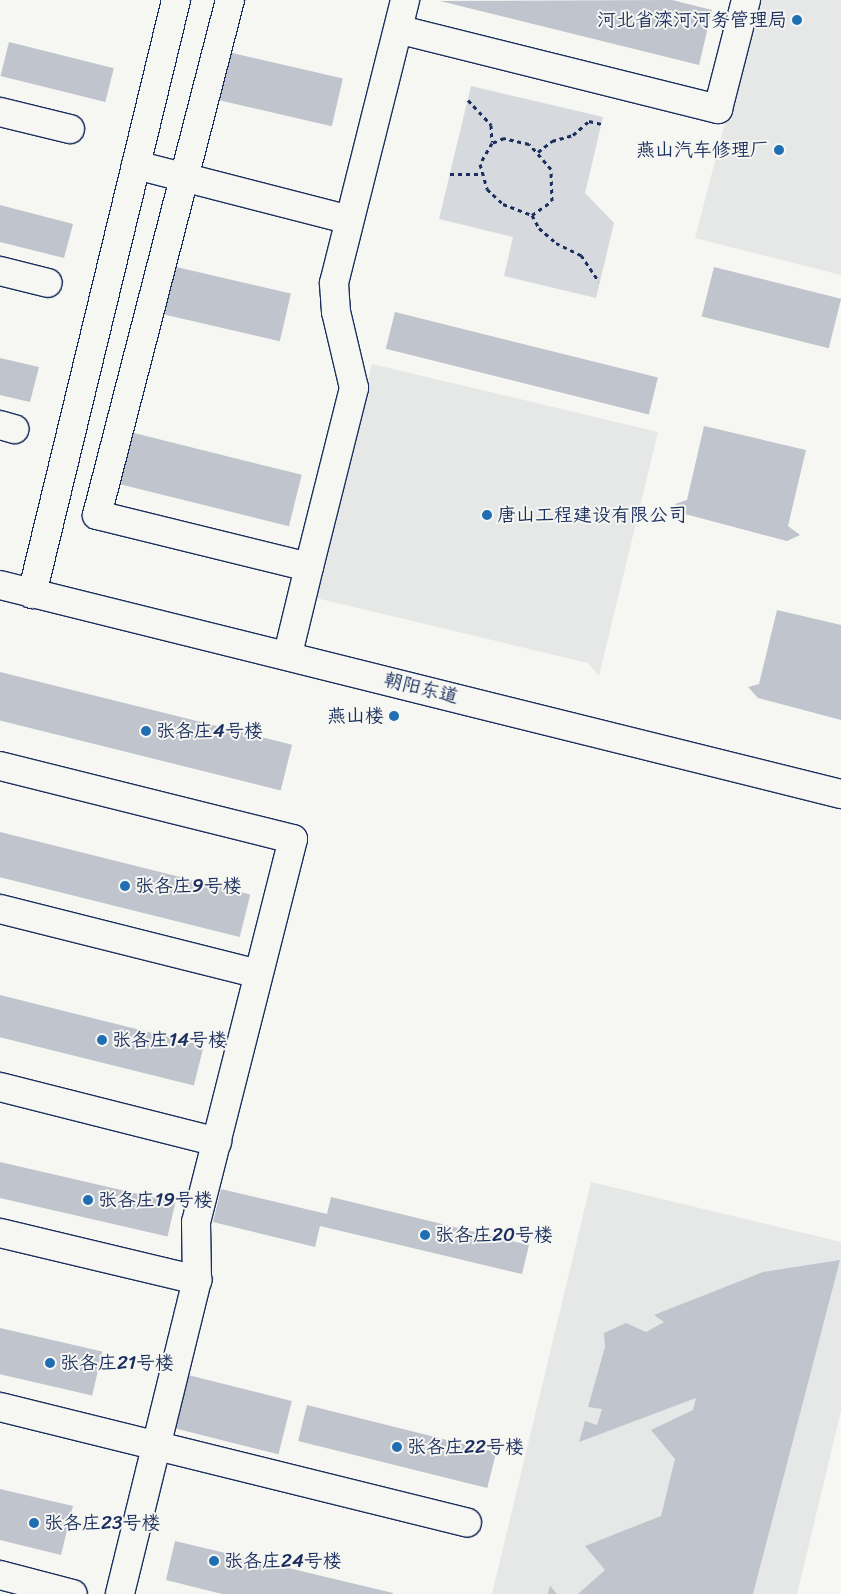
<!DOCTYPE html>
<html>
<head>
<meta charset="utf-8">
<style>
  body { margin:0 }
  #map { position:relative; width:841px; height:1594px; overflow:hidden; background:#f6f6f2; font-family:Sriracha,"LXGW WenKai TC",sans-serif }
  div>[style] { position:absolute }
  .built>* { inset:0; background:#e6e7e7 }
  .green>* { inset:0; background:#d6d9dd }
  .building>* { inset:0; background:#c0c4cd; transform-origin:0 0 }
  .path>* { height:3px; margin-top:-1.5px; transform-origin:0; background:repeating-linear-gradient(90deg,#1b2f5e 0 4px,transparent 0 8px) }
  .roads { filter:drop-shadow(1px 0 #1b2f5e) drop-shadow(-1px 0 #1b2f5e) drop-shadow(0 1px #1b2f5e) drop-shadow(0 -1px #1b2f5e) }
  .minor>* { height:28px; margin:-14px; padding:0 14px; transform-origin:14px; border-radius:14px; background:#f6f6f2 }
  .major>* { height:28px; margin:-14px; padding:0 14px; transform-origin:14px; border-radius:14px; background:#f6f6f2 }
  .dots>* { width:14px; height:14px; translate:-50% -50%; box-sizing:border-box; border:2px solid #f6f6f2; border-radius:50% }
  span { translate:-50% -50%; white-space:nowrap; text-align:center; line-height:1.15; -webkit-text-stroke:4px #f6f6f2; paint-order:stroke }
  .poi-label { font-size:19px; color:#1b2f5e }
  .right { translate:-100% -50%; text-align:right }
  .left { translate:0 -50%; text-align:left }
  .street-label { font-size:19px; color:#1b2f5e }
</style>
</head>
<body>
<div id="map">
  <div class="built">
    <i style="clip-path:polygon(757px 0,841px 0,841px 275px,695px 238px)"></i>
    <i style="clip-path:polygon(372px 364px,658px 432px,599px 676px,588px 663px,316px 598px)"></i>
    <i style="clip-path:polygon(591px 1182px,841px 1242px,841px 1411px,797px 1594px,492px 1594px)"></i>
  </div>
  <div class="green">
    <i style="clip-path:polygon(471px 86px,603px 117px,585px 193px,614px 223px,596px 298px,504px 276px,513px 237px,439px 219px)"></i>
  </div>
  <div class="building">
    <i style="clip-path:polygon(672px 0,712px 10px,699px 65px,440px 1px)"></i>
    <i style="left:9px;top:42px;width:108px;height:35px;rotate:14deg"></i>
    <i style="left:224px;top:51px;width:122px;height:49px;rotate:13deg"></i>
    <i style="clip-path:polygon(0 205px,73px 224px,64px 258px,0 242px)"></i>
    <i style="left:172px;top:266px;width:122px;height:49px;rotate:13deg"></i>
    <i style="left:714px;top:267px;width:131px;height:51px;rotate:14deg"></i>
    <i style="left:395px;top:312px;width:271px;height:38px;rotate:14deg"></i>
    <i style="clip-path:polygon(0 358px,39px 367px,30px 402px,0 395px)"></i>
    <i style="clip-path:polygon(704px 426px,806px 450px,788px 526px,800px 535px,787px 541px,685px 514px,675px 504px,687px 500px)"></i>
    <i style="left:130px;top:432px;width:177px;height:53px;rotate:14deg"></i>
    <i style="clip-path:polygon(777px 610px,841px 625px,841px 720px,758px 698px,748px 687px,759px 684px)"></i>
    <i style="left:0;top:672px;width:301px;height:47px;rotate:14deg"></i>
    <i style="left:0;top:832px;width:258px;height:44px;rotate:14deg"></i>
    <i style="left:0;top:995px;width:210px;height:41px;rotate:14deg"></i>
    <i style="left:0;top:1162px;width:180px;height:35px;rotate:13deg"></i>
    <i style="clip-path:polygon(221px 1189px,327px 1214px,331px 1197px,529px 1245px,522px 1274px,320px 1226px,315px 1247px,213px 1222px)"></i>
    <i style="clip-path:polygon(840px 1260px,753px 1594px,578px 1594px,605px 1570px,585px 1546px,661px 1516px,675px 1459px,651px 1430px,693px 1410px,696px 1398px,579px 1442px,585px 1421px,597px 1425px,602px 1409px,588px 1407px,605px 1347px,604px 1333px,626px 1323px,646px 1332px,664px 1322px,654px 1315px,763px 1272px)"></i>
    <i style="left:0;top:1328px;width:105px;height:45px;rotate:13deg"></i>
    <i style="left:188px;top:1375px;width:107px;height:55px;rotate:14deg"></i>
    <i style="left:307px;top:1405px;width:195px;height:37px;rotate:14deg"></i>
    <i style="clip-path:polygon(0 1489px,73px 1506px,61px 1555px,0 1540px)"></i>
    <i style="clip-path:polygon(175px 1541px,393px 1593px,393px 1594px,222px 1594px,166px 1580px)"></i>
    <i style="clip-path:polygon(550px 1586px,557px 1594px,548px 1594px)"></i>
  </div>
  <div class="path">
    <i style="left:468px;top:100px;width:34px;rotate:47deg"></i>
    <i style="left:491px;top:125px;width:17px;rotate:87deg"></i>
    <i style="left:538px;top:152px;width:18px;rotate:-38deg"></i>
    <i style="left:552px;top:141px;width:22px;rotate:-16deg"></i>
    <i style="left:573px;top:135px;width:21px;rotate:-41deg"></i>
    <i style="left:589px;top:121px;width:13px;rotate:13deg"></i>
    <i style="left:450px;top:174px;width:30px"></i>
    <i style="left:532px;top:215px;width:24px;rotate:-35deg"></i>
    <i style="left:552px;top:201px;width:32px;rotate:-92deg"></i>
    <i style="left:551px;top:169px;width:33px;rotate:-131deg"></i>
    <i style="left:529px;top:144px;width:26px;rotate:-167deg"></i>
    <i style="left:504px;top:138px;width:13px;rotate:157deg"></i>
    <i style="left:492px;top:143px;width:24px;rotate:120deg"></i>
    <i style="left:480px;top:164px;width:26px;rotate:74deg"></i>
    <i style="left:487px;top:189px;width:22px;rotate:43deg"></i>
    <i style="left:503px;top:204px;width:31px;rotate:21deg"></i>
    <i style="left:532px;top:215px;width:15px;rotate:62deg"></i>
    <i style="left:539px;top:228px;width:23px;rotate:41deg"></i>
    <i style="left:556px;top:243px;width:28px;rotate:26deg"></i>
    <i style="left:581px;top:255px;width:32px;rotate:56deg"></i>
  </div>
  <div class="roads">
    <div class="minor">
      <i style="left:230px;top:0;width:532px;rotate:104.48deg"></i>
      <i style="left:97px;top:515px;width:218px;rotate:13.8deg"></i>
      <i style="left:309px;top:567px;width:89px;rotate:103.6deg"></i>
      <i style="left:401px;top:30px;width:327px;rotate:14deg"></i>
      <i style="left:718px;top:109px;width:113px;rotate:-75.6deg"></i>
      <i style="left:0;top:112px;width:72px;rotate:13.7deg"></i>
      <i style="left:136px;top:165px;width:218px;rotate:14.4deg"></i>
      <i style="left:0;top:271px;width:49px;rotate:14deg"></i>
      <i style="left:0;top:425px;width:15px;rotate:16deg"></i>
      <i style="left:309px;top:567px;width:185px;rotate:-75.9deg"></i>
      <i style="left:354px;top:388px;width:78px;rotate:-103.3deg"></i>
      <i style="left:336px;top:312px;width:29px;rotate:-94deg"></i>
      <i style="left:334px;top:283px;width:292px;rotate:-75.9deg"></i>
      <i style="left:32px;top:594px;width:611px;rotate:-76.37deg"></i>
      <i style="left:0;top:766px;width:302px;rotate:14deg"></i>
      <i style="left:293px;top:839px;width:395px;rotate:104.2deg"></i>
      <i style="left:196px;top:1222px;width:58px;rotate:89deg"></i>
      <i style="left:0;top:909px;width:266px;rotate:14.1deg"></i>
      <i style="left:0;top:1087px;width:224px;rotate:14.2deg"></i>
      <i style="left:0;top:1233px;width:203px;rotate:13.4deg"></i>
      <i style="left:197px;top:1280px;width:323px;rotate:103.8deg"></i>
      <i style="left:0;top:1407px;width:481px;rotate:13.9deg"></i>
      <i style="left:0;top:1575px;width:75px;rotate:14.6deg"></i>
    </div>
    <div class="major">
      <i style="left:0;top:585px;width:867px;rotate:13.96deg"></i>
    </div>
  </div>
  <div class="dots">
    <i style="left:797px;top:20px;background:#1f6fb2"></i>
    <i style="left:779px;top:150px;background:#1f6fb2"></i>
    <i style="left:487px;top:515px;background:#1f6fb2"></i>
    <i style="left:394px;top:716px;background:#1f6fb2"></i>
    <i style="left:146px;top:731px;background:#1f6fb2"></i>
    <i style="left:125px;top:886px;background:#1f6fb2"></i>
    <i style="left:102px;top:1040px;background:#1f6fb2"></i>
    <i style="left:88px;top:1200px;background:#1f6fb2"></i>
    <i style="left:425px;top:1235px;background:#1f6fb2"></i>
    <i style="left:50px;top:1363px;background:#1f6fb2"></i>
    <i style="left:397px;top:1447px;background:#1f6fb2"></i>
    <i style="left:34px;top:1523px;background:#1f6fb2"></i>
    <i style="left:214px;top:1561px;background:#1f6fb2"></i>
  </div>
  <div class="poi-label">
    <span class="right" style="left:787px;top:20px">河北省滦河河务管理局</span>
    <span class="right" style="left:769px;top:150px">燕山汽车修理厂</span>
    <span class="left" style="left:497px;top:515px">唐山工程建设有限公司</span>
    <span class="right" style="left:384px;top:716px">燕山楼</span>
    <span class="left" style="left:156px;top:731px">张各庄4号楼</span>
    <span class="left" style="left:135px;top:886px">张各庄9号楼</span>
    <span class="left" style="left:112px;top:1040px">张各庄14号楼</span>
    <span class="left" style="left:98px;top:1200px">张各庄19号楼</span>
    <span class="left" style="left:435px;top:1235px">张各庄20号楼</span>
    <span class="left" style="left:60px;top:1363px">张各庄21号楼</span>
    <span class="left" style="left:407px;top:1447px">张各庄22号楼</span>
    <span class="left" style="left:44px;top:1523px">张各庄23号楼</span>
    <span class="left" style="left:224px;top:1561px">张各庄24号楼</span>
  </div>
  <div class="street-label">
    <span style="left:421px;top:688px;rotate:14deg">朝阳东道</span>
  </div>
</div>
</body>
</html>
